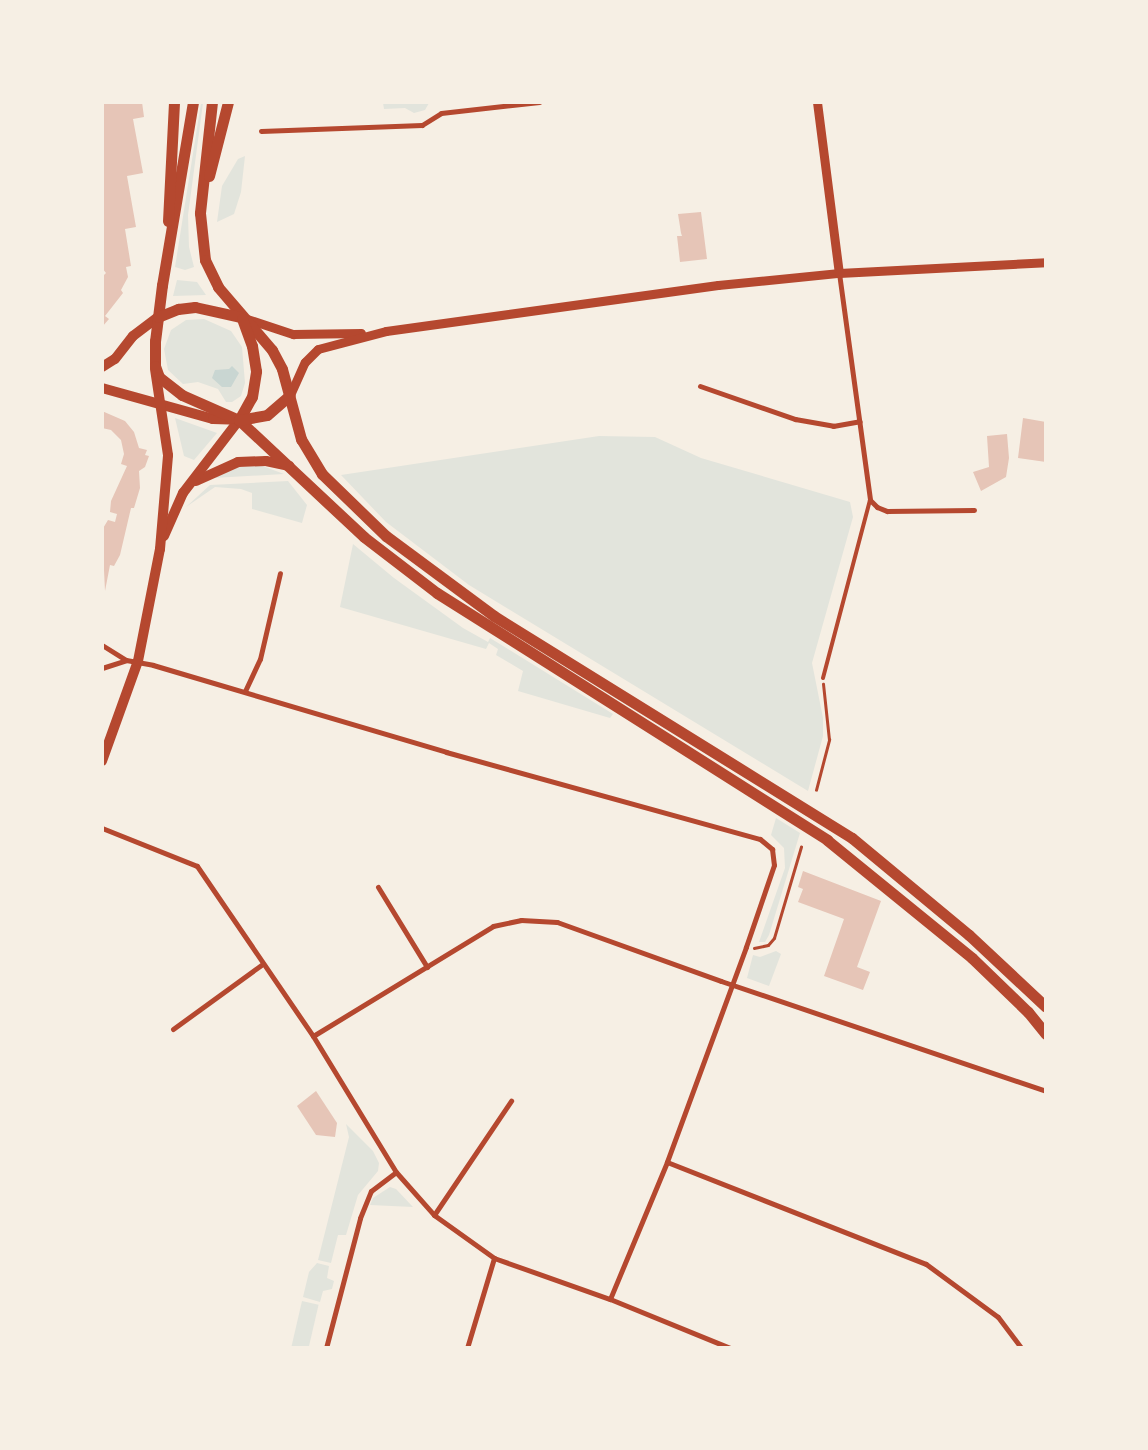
<!DOCTYPE html>
<html>
<head>
<meta charset="utf-8">
<style>
  body { margin:0 }
  #map { position:relative; width:1148px; height:1450px; overflow:hidden; background:#f6efe4; font-family:Helvetica,sans-serif }
  div>[style] { position:absolute }
  .green>* { inset:0; background:#e2e4dc; transform-origin:0 0 }
  .water>* { inset:0; background:#c9d6d2 }
  .building>* { inset:0; background:#e6c5b7 }
  .path>* { height:2.5px; margin:-1.25px; padding:0 1.25px; transform-origin:1.25px; border-radius:1.25px; background:#b5482f }
  .service>* { height:4px; margin:-2px; padding:0 2px; transform-origin:2px; border-radius:2px; background:#b5482f }
  .minor>* { height:5px; margin:-2.5px; padding:0 2.5px; transform-origin:2.5px; border-radius:2.5px; background:#b5482f }
  .tertiary>* { height:9px; margin:-4.5px; padding:0 4.5px; transform-origin:4.5px; border-radius:4.5px; background:#b5482f }
  .secondary>* { height:10px; margin:-5px; padding:0 5px; transform-origin:5px; border-radius:5px; background:#b5482f }
  .primary>* { height:11px; margin:-5.5px; padding:0 5.5px; transform-origin:5.5px; border-radius:5.5px; background:#b5482f }
  span { translate:-50% -50%; white-space:nowrap; text-align:center; line-height:1.15; -webkit-text-stroke:4px #f6efe4; paint-order:stroke }
  .frame { position:absolute; inset:0; border:104px solid #f6efe4; pointer-events:none }
</style>
</head>
<body>
<div id="map">
  <div class="green">
    <i style="clip-path:polygon(201px 103px,203px 103px,188px 215px,189px 247px,194px 267px,185px 270px,175px 267px)"></i>
    <i style="clip-path:polygon(383px 103px,429px 102px,429px 103px,425px 110px,414px 113px,405px 108px,384px 109px)"></i>
    <i style="clip-path:polygon(245px 156px,241px 192px,234px 214px,217px 222px,222px 186px,238px 159px)"></i>
    <i style="clip-path:polygon(177px 280px,197px 282px,206px 295px,173px 296px)"></i>
    <i style="clip-path:polygon(204px 319px,231px 331px,242px 347px,245px 383px,241px 396px,232px 402px,226px 402px,218px 389px,198px 382px,183px 384px,168px 370px,164px 349px,171px 330px,186px 320px)"></i>
    <i style="clip-path:polygon(175px 418px,217px 433px,194px 460px,184px 456px)"></i>
    <i style="clip-path:polygon(599px 436px,655px 437px,701px 458px,850px 502px,853px 517px,812px 663px,823px 718px,823px 736px,808px 791px,469px 585px,386px 522px,341px 475px)"></i>
    <i style="clip-path:polygon(260px 465px,284px 474px,213px 478px,229px 466px)"></i>
    <i style="clip-path:polygon(288px 481px,307px 505px,302px 523px,252px 509px,252px 493px,241px 489px,215px 487px,186px 507px,210px 485px)"></i>
    <i style="clip-path:polygon(353px 544px,394px 578px,463px 628px,488px 642px,490px 638px,613px 714px,610px 718px,518px 691px,523px 671px,496px 655px,498px 649px,489px 643px,486px 649px,340px 607px)"></i>
    <i style="clip-path:polygon(776px 818px,800px 833px,769px 935px,765px 942px,759px 942px,785px 868px,784px 848px,771px 835px)"></i>
    <i style="clip-path:polygon(776px 951px,781px 954px,769px 986px,747px 978px,753px 955px,760px 957px)"></i>
    <i style="clip-path:polygon(346px 1124px,373px 1151px,379px 1163px,378px 1171px,358px 1195px,346px 1235px,338px 1235px,331px 1263px,318px 1260px,349px 1137px)"></i>
    <i style="clip-path:polygon(390px 1187px,396px 1189px,413px 1207px,370px 1205px,373px 1198px)"></i>
    <i style="clip-path:polygon(317px 1263px,329px 1266px,327px 1278px,334px 1281px,332px 1289px,323px 1291px,320px 1302px,303px 1297px,309px 1272px)"></i>
    <i style="left:302px;top:1301px;width:17px;height:48px;rotate:13deg"></i>
  </div>
  <div class="water">
    <i style="clip-path:polygon(232px 366px,239px 373px,231px 387px,222px 387px,212px 378px,215px 370px,229px 369px)"></i>
  </div>
  <div class="building">
    <i style="clip-path:polygon(102px 102px,142px 102px,144px 117px,133px 119px,143px 173px,127px 176px,136px 227px,125px 229px,131px 266px,126px 267px,128px 277px,121px 290px,123px 293px,105px 316px,109px 319px,102px 327px,102px 277px,106px 273px,102px 268px)"></i>
    <i style="clip-path:polygon(701px 212px,707px 259px,680px 262px,677px 236px,682px 236px,681px 233px,678px 214px)"></i>
    <i style="clip-path:polygon(102px 411px,125px 421px,134px 432px,139px 448px,147px 450px,145px 455px,149px 456px,145px 467px,139px 471px,140px 488px,134px 508px,131px 508px,120px 555px,114px 566px,110px 565px,105px 591px,102px 530px,108px 520px,115px 522px,117px 514px,110px 512px,111px 501px,127px 466px,121px 464px,124px 454px,121px 440px,111px 430px,102px 428px)"></i>
    <i style="clip-path:polygon(1023px 418px,1046px 422px,1046px 462px,1018px 458px)"></i>
    <i style="clip-path:polygon(1007px 434px,1009px 458px,1006px 477px,981px 491px,973px 472px,989px 467px,987px 436px)"></i>
    <i style="clip-path:polygon(803px 871px,881px 901px,857px 967px,870px 972px,863px 990px,824px 976px,844px 919px,798px 902px,803px 889px,798px 887px)"></i>
    <i style="clip-path:polygon(316px 1091px,337px 1123px,335px 1137px,316px 1135px,297px 1106px)"></i>
  </div>
  <div class="path">
    <i style="left:816px;top:790px;width:52px;rotate:-75.4deg"></i>
    <i style="left:829px;top:740px;width:56px;rotate:-96.1deg"></i>
    <i style="left:754px;top:948px;width:14px;rotate:-12deg"></i>
    <i style="left:768px;top:945px;width:9px;rotate:-49deg"></i>
    <i style="left:774px;top:938px;width:95px;rotate:-73.5deg"></i>
  </div>
  <div class="service">
    <i style="left:823px;top:678px;width:184px;rotate:-75.2deg"></i>
  </div>
  <div class="minor">
    <i style="left:261px;top:131px;width:161px;rotate:-2.1deg"></i>
    <i style="left:422px;top:125px;width:22px;rotate:-32deg"></i>
    <i style="left:441px;top:113px;width:99px;rotate:-6.4deg"></i>
    <i style="left:839px;top:273px;width:229px;rotate:82.2deg"></i>
    <i style="left:870px;top:500px;width:10px;rotate:45deg"></i>
    <i style="left:877px;top:507px;width:11px;rotate:22deg"></i>
    <i style="left:887px;top:511px;width:87px;rotate:-0.7deg"></i>
    <i style="left:700px;top:386px;width:101px;rotate:19.2deg"></i>
    <i style="left:795px;top:419px;width:39px;rotate:10deg"></i>
    <i style="left:833px;top:426px;width:27px;rotate:-10deg"></i>
    <i style="left:102px;top:645px;width:28px;rotate:32deg"></i>
    <i style="left:126px;top:660px;width:27px;rotate:10deg"></i>
    <i style="left:153px;top:665px;width:306px;rotate:16.5deg"></i>
    <i style="left:446px;top:752px;width:326px;rotate:15.5deg"></i>
    <i style="left:760px;top:839px;width:16px;rotate:40deg"></i>
    <i style="left:772px;top:849px;width:16px;rotate:83deg"></i>
    <i style="left:774px;top:865px;width:87px;rotate:108.9deg"></i>
    <i style="left:746px;top:947px;width:229px;rotate:110.2deg"></i>
    <i style="left:667px;top:1162px;width:148px;rotate:112.6deg"></i>
    <i style="left:102px;top:668px;width:25px;rotate:-18deg"></i>
    <i style="left:245px;top:691px;width:35px;rotate:-65deg"></i>
    <i style="left:260px;top:659px;width:88px;rotate:-76.9deg"></i>
    <i style="left:102px;top:828px;width:102px;rotate:21.8deg"></i>
    <i style="left:197px;top:866px;width:206px;rotate:55.7deg"></i>
    <i style="left:313px;top:1036px;width:159px;rotate:58.6deg"></i>
    <i style="left:396px;top:1172px;width:57px;rotate:48.5deg"></i>
    <i style="left:434px;top:1215px;width:74px;rotate:35.6deg"></i>
    <i style="left:494px;top:1258px;width:123px;rotate:19.5deg"></i>
    <i style="left:610px;top:1299px;width:130px;rotate:22.2deg"></i>
    <i style="left:378px;top:887px;width:94px;rotate:58.5deg"></i>
    <i style="left:173px;top:1029px;width:109px;rotate:-36deg"></i>
    <i style="left:313px;top:1036px;width:211px;rotate:-31.4deg"></i>
    <i style="left:493px;top:926px;width:29px;rotate:-12deg"></i>
    <i style="left:521px;top:920px;width:36px;rotate:3deg"></i>
    <i style="left:557px;top:922px;width:174px;rotate:19.8deg"></i>
    <i style="left:721px;top:981px;width:343px;rotate:18.7deg"></i>
    <i style="left:667px;top:1162px;width:278px;rotate:21.5deg"></i>
    <i style="left:926px;top:1264px;width:89px;rotate:36.4deg"></i>
    <i style="left:998px;top:1317px;width:39px;rotate:53deg"></i>
    <i style="left:434px;top:1215px;width:138px;rotate:-56deg"></i>
    <i style="left:326px;top:1348px;width:134px;rotate:-75.3deg"></i>
    <i style="left:360px;top:1218px;width:29px;rotate:-68deg"></i>
    <i style="left:371px;top:1191px;width:31px;rotate:-37deg"></i>
    <i style="left:467px;top:1348px;width:94px;rotate:-73.3deg"></i>
  </div>
  <div class="tertiary">
    <i style="left:817px;top:102px;width:172px;rotate:82.7deg"></i>
    <i style="left:244px;top:318px;width:52px;rotate:18.1deg"></i>
    <i style="left:293px;top:334px;width:68px;rotate:-0.8deg"></i>
    <i style="left:290px;top:395px;width:36px;rotate:-66deg"></i>
    <i style="left:305px;top:362px;width:18px;rotate:-45deg"></i>
    <i style="left:318px;top:349px;width:70px;rotate:-14.8deg"></i>
    <i style="left:386px;top:331px;width:335px;rotate:-7.9deg"></i>
    <i style="left:718px;top:285px;width:122px;rotate:-5.7deg"></i>
    <i style="left:839px;top:273px;width:207px;rotate:-3deg"></i>
  </div>
  <div class="secondary">
    <i style="left:102px;top:367px;width:15px;rotate:-32deg"></i>
    <i style="left:115px;top:359px;width:29px;rotate:-52deg"></i>
    <i style="left:133px;top:336px;width:31px;rotate:-37deg"></i>
    <i style="left:102px;top:388px;width:115px;rotate:15.6deg"></i>
    <i style="left:213px;top:419px;width:24px;rotate:2deg"></i>
    <i style="left:196px;top:481px;width:46px;rotate:-24.3deg"></i>
    <i style="left:238px;top:462px;width:28px;rotate:-2deg"></i>
    <i style="left:266px;top:461px;width:24px;rotate:12deg"></i>
    <i style="left:164px;top:536px;width:47px;rotate:-66.2deg"></i>
    <i style="left:183px;top:493px;width:92px;rotate:-52.5deg"></i>
    <i style="left:102px;top:761px;width:106px;rotate:-70.2deg"></i>
    <i style="left:138px;top:661px;width:114px;rotate:-78.9deg"></i>
    <i style="left:160px;top:549px;width:94px;rotate:-85.1deg"></i>
    <i style="left:168px;top:455px;width:87px;rotate:-98.6deg"></i>
  </div>
  <div class="primary">
    <i style="left:193px;top:102px;width:186px;rotate:99.6deg"></i>
    <i style="left:162px;top:285px;width:56px;rotate:97.1deg"></i>
    <i style="left:155px;top:341px;width:25px;rotate:90deg"></i>
    <i style="left:155px;top:366px;width:12px;rotate:70deg"></i>
    <i style="left:159px;top:377px;width:29px;rotate:38deg"></i>
    <i style="left:182px;top:395px;width:62px;rotate:23.7deg"></i>
    <i style="left:239px;top:420px;width:171px;rotate:43.1deg"></i>
    <i style="left:364px;top:537px;width:92px;rotate:37.5deg"></i>
    <i style="left:437px;top:593px;width:462px;rotate:32.3deg"></i>
    <i style="left:827px;top:840px;width:187px;rotate:39.1deg"></i>
    <i style="left:972px;top:958px;width:78px;rotate:44deg"></i>
    <i style="left:1028px;top:1012px;width:28px;rotate:51deg"></i>
    <i style="left:212px;top:102px;width:112px;rotate:96.2deg"></i>
    <i style="left:200px;top:213px;width:47px;rotate:83.9deg"></i>
    <i style="left:205px;top:260px;width:30px;rotate:64deg"></i>
    <i style="left:218px;top:287px;width:83px;rotate:49.4deg"></i>
    <i style="left:272px;top:350px;width:21px;rotate:62deg"></i>
    <i style="left:282px;top:369px;width:73px;rotate:74.8deg"></i>
    <i style="left:301px;top:439px;width:41px;rotate:59deg"></i>
    <i style="left:322px;top:474px;width:89px;rotate:44.1deg"></i>
    <i style="left:386px;top:536px;width:134px;rotate:36.5deg"></i>
    <i style="left:494px;top:616px;width:421px;rotate:31.8deg"></i>
    <i style="left:852px;top:838px;width:152px;rotate:39.7deg"></i>
    <i style="left:969px;top:935px;width:105px;rotate:43.1deg"></i>
    <i style="left:209px;top:176px;width:76px;rotate:-75.6deg"></i>
    <i style="left:168px;top:221px;width:119px;rotate:-87.1deg"></i>
    <i style="left:158px;top:317px;width:22px;rotate:-22deg"></i>
    <i style="left:178px;top:309px;width:17px;rotate:-7deg"></i>
    <i style="left:195px;top:307px;width:47px;rotate:12.3deg"></i>
    <i style="left:239px;top:420px;width:26px;rotate:-61deg"></i>
    <i style="left:252px;top:397px;width:26px;rotate:-81deg"></i>
    <i style="left:256px;top:371px;width:25px;rotate:-99deg"></i>
    <i style="left:252px;top:346px;width:29px;rotate:-110deg"></i>
    <i style="left:239px;top:420px;width:28px;rotate:-10deg"></i>
    <i style="left:267px;top:415px;width:30px;rotate:-41deg"></i>
  </div>
  <div class="frame"></div>
</div>
</body>
</html>
